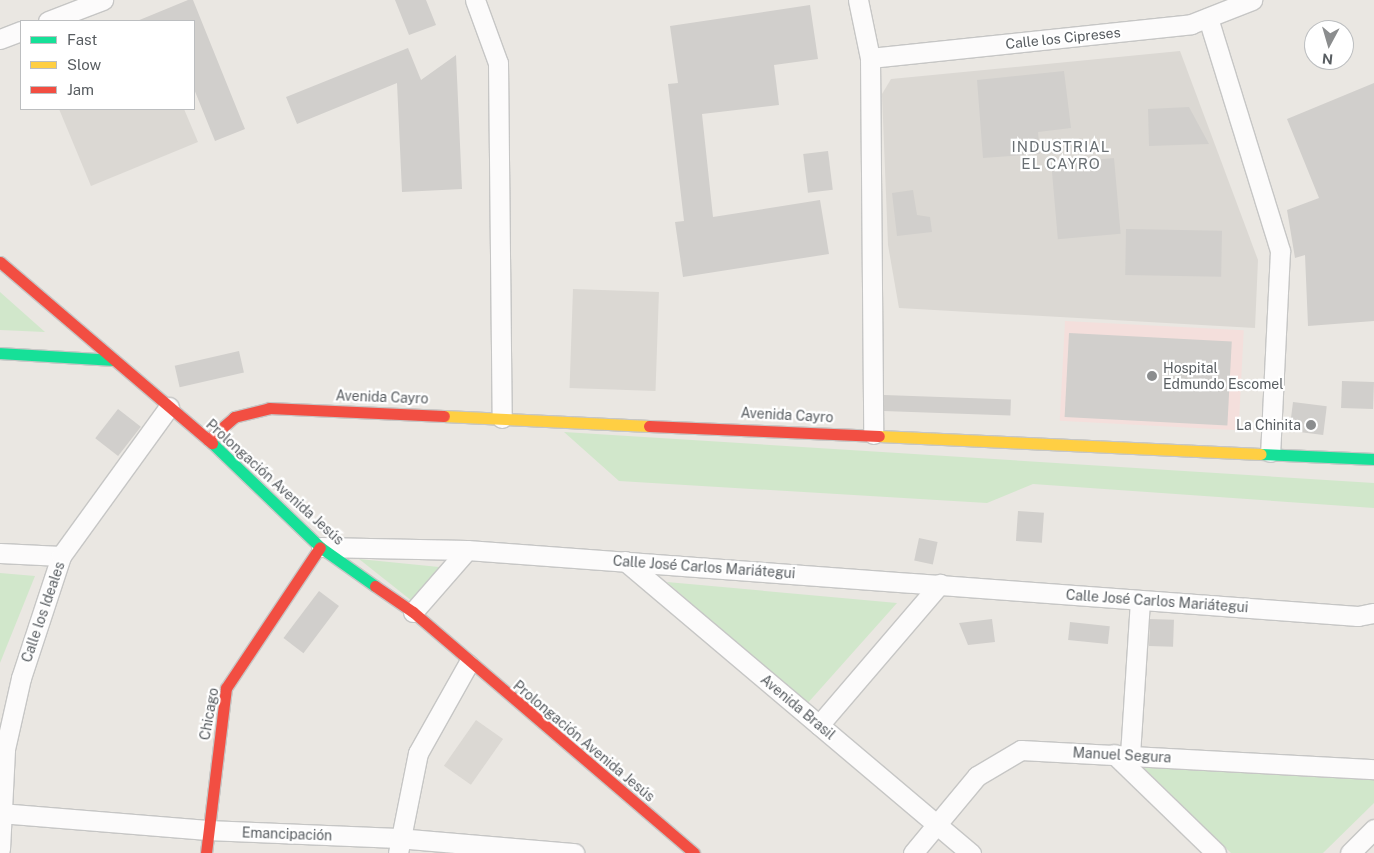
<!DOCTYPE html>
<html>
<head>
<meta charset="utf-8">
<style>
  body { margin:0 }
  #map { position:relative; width:1374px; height:853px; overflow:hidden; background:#eae7e2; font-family:"Public Sans",sans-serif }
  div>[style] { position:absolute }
  .industrial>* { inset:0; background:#dbd8d3; transform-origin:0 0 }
  .medical>* { inset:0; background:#f4dfdc; transform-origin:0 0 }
  .green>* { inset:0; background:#d1e7cb }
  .building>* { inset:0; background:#d1cfcc; transform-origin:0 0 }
  .roads { filter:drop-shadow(1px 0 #c6c6c5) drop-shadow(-1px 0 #c6c6c5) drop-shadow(0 1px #c6c6c5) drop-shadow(0 -1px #c6c6c5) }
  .street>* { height:19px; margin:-9.5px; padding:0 9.5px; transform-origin:9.5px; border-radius:9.5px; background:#fcfbfb }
  .fast>* { height:11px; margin:-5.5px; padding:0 5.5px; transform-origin:5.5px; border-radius:5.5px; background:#16e098 }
  .slow>* { height:11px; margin:-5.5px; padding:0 5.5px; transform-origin:5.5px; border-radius:5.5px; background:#ffcf43 }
  .jam>* { height:11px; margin:-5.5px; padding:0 5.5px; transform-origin:5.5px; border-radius:5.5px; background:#f24e42 }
  .dots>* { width:14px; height:14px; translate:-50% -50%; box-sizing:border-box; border:2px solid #fff; border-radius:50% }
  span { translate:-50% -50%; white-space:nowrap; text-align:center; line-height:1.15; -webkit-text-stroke:4.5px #fff; paint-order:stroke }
  .street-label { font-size:14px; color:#585d61 }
  .poi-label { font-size:14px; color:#585d61 }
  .left { translate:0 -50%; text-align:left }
  .right { translate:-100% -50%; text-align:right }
  .neighbourhood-label { font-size:15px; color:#696f73; letter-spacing:1px }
  .legend { position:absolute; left:20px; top:20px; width:175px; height:90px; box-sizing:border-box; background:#fff; border:1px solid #bcbec0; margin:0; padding:6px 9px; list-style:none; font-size:15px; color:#585d61 }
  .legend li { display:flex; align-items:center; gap:10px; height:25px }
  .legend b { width:25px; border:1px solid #bcbec0 }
  .north { position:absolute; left:1304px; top:20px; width:50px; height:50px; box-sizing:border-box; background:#fff; border:1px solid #bcbec0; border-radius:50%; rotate:186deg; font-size:14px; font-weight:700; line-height:20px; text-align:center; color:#585d61 }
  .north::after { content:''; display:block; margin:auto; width:18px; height:22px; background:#8b8d8e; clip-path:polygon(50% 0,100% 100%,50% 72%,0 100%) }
</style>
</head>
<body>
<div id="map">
  <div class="industrial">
    <i style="clip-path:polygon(1180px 51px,1258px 260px,1255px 328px,899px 308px,888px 245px,882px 94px,891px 79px)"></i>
    <i style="clip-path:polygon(59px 109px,184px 109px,198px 142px,91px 186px)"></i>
    <i style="left:573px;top:289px;width:86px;height:99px;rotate:2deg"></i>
    <i style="left:476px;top:720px;width:33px;height:56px;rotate:35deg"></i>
  </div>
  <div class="medical">
    <i style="left:1065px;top:321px;width:179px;height:100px;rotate:3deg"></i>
  </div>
  <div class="green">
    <i style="clip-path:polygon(0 292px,45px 332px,0 330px)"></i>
    <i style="clip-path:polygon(564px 432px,1374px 483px,1374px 508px,1033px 484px,987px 503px,619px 481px)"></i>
    <i style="clip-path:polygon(359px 559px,439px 567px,417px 605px)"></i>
    <i style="clip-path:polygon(0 573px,35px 576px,0 663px)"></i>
    <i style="clip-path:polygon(667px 582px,897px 603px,806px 705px)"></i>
    <i style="clip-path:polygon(1141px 765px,1374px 776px,1374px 803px,1323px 853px,1231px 853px)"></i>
  </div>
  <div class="building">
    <i style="clip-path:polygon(188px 0,193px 0,245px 129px,215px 141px,194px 89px,194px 21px,137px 21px)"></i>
    <i style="clip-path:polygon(395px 0,426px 0,436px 25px,409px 35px)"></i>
    <i style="clip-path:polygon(810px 5px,818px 59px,774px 65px,779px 105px,702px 114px,713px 217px,820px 200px,829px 254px,683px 277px,675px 222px,684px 221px,668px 84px,678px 83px,670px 26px)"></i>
    <i style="clip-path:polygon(408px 48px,421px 80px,456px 55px,462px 189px,402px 192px,397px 83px,297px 124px,286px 97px)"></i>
    <i style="clip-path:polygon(1064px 71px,1071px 128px,1038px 132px,1040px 154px,983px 158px,977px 80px)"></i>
    <i style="clip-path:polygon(1374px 83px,1374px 321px,1308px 326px,1305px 255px,1295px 258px,1287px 210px,1319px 198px,1287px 119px)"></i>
    <i style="clip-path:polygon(1189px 107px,1209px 144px,1149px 146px,1148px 109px)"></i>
    <i style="left:828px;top:151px;width:39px;height:25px;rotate:83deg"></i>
    <i style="left:1114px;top:158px;width:76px;height:63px;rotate:85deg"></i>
    <i style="clip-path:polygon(913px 190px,917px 215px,930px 217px,932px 232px,897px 236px,892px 193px)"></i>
    <i style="left:1126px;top:229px;width:96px;height:46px;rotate:1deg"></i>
    <i style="left:1069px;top:333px;width:163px;height:84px;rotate:3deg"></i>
    <i style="left:239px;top:351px;width:22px;height:66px;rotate:77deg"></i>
    <i style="left:1342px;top:381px;width:32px;height:27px;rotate:2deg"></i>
    <i style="left:884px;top:395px;width:127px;height:16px;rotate:2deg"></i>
    <i style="left:1293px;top:402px;width:34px;height:29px;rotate:7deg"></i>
    <i style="left:118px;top:409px;width:29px;height:37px;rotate:38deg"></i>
    <i style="left:1018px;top:511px;width:26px;height:30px;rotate:4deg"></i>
    <i style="left:919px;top:538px;width:19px;height:23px;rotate:12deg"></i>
    <i style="left:319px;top:591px;width:25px;height:59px;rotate:37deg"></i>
    <i style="clip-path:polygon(992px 619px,995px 642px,968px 645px,959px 623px)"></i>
    <i style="left:1150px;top:619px;width:24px;height:27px;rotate:2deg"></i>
    <i style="left:1070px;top:622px;width:40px;height:18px;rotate:6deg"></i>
  </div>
  <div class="roads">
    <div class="street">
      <i style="left:475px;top:0;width:67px;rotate:69.9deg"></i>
      <i style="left:498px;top:63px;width:355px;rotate:89.4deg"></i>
      <i style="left:858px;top:0;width:59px;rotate:78.3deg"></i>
      <i style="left:870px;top:58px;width:376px;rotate:89.5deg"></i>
      <i style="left:1208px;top:18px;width:244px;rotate:72.8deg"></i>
      <i style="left:1280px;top:251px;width:201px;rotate:92.8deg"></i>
      <i style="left:48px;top:21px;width:59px;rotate:-20.9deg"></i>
      <i style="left:0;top:39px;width:22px;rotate:-21deg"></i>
      <i style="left:870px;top:58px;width:323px;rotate:-6deg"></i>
      <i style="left:1191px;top:24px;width:66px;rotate:-21.5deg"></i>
      <i style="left:321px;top:547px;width:146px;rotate:1.2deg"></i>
      <i style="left:467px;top:550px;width:893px;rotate:4.24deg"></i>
      <i style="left:1358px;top:616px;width:16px;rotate:-11deg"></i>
      <i style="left:0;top:553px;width:61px;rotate:2.8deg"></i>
      <i style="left:625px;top:561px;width:453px;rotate:40.2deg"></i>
      <i style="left:413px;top:612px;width:82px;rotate:-48.9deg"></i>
      <i style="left:819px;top:725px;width:186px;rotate:-49.4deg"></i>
      <i style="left:1114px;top:754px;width:142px;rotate:44.1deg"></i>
      <i style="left:1130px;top:755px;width:155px;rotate:-86.3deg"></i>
      <i style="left:0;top:813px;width:208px;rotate:4.7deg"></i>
      <i style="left:207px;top:830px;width:191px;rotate:2.4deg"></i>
      <i style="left:398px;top:838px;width:177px;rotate:4.9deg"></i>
      <i style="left:0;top:849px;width:100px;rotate:-87.1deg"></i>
      <i style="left:5px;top:749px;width:73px;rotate:-77.3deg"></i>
      <i style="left:21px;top:678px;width:128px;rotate:-71.8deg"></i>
      <i style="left:61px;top:556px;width:184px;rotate:-54.1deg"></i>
      <i style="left:398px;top:853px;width:102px;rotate:-78.7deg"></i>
      <i style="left:418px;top:753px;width:102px;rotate:-60.7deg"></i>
      <i style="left:913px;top:853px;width:100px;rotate:-50.3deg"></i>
      <i style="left:977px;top:776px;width:51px;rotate:-30.6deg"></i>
      <i style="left:1021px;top:750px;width:354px;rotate:3.1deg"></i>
      <i style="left:1350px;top:853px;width:34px;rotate:-45deg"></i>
    </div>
    <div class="fast">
      <i style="left:0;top:353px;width:113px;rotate:3.5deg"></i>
      <i style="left:212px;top:443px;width:150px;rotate:43.9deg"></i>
      <i style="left:320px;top:547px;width:67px;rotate:35.3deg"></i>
      <i style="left:1261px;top:454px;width:113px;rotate:2.5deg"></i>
    </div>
    <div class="slow">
      <i style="left:444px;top:416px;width:205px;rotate:2.8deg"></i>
      <i style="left:879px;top:436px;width:382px;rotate:2.7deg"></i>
    </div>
    <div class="jam">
      <i style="left:0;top:262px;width:279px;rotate:40.5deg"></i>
      <i style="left:649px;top:426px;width:230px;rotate:2.5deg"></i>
      <i style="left:208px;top:440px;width:35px;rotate:-41deg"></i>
      <i style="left:234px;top:417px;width:36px;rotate:-14deg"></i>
      <i style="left:269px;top:408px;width:175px;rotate:2.6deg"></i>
      <i style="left:375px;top:586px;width:46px;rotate:34.4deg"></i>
      <i style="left:413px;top:612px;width:370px;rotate:40.6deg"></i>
      <i style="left:206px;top:853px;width:166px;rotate:-83.1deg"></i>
      <i style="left:226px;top:688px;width:169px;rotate:-56.3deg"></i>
    </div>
  </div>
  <div class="dots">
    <i style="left:1152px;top:376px;background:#8b8d8e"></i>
    <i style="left:1311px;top:425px;background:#8b8d8e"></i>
  </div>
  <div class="street-label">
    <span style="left:1063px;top:38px;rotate:-6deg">Calle los Cipreses</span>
    <span style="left:382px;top:397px;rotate:2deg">Avenida Cayro</span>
    <span style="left:787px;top:415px;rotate:3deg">Avenida Cayro</span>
    <span style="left:275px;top:482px;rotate:42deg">Prolongación Avenida Jesús</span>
    <span style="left:704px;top:567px;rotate:4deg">Calle José Carlos Mariátegui</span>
    <span style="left:1157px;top:601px;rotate:4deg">Calle José Carlos Mariátegui</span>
    <span style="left:43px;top:612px;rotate:-71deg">Calle los Ideales</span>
    <span style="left:798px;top:707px;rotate:40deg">Avenida Brasil</span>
    <span style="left:209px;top:714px;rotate:-80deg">Chicago</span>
    <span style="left:584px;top:741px;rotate:40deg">Prolongación Avenida Jesús</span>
    <span style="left:1122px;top:755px;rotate:3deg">Manuel Segura</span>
    <span style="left:287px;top:834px;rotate:2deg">Emancipación</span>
  </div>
  <div class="poi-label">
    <span class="left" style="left:1163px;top:376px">Hospital<br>Edmundo Escomel</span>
    <span class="right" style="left:1301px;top:425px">La Chinita</span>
  </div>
  <div class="neighbourhood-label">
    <span style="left:1061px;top:155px">INDUSTRIAL<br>EL CAYRO</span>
  </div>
  <ul class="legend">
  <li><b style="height:6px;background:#16e098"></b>Fast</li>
  <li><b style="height:6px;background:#ffcf43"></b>Slow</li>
  <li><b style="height:6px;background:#f24e42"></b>Jam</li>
  </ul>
  <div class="north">N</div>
</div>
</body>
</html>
